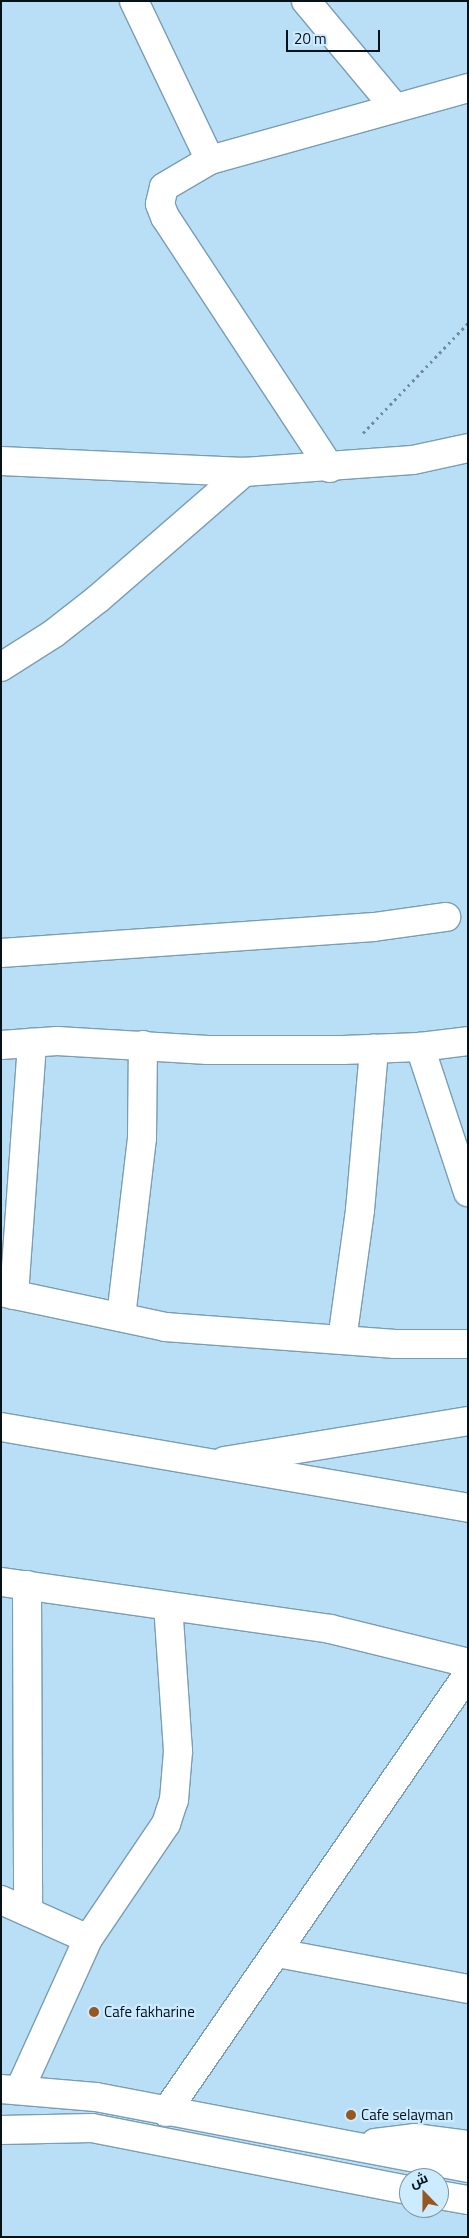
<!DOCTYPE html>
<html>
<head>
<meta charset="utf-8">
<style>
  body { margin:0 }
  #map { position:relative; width:469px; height:2238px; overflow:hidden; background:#b9dff7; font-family:"Titillium Web",Cairo,sans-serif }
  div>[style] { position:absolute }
  .path>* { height:3px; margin-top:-1.5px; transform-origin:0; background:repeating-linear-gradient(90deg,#708c9d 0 2.5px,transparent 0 6.5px) }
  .roads { filter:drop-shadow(1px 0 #799db4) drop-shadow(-1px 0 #799db4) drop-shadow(0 1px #799db4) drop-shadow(0 -1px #799db4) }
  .minor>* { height:28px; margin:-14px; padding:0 14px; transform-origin:14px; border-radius:14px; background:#fff }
  .dots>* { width:14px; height:14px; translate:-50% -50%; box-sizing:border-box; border:2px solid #cdebff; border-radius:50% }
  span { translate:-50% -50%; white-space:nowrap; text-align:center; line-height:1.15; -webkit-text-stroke:4.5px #cdebff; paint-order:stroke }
  .poi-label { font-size:15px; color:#05121a }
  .left { translate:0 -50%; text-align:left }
  .frame { position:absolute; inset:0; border:2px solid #05121a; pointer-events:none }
  .north { position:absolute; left:399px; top:2168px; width:50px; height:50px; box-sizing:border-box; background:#cdebff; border:1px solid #7d94a3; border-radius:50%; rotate:338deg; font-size:14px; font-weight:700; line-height:20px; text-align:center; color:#05121a }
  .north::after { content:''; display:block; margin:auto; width:18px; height:22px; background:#975721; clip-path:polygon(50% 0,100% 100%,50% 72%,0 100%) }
  .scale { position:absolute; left:286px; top:30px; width:94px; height:22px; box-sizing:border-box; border:2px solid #05121a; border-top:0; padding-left:6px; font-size:15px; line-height:18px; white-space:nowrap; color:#05121a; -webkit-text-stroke:4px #cdebff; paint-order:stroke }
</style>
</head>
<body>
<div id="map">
  <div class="path">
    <i style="left:363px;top:433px;width:152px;rotate:-46.3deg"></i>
  </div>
  <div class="roads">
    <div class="minor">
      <i style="left:134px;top:1px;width:176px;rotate:64.5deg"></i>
      <i style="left:306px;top:1px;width:139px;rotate:50.2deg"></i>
      <i style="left:1px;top:461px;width:243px;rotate:2.6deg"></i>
      <i style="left:244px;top:472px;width:169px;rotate:-4.1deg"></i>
      <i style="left:413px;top:460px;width:56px;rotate:-12.3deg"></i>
      <i style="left:330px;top:468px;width:300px;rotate:-123.3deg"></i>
      <i style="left:165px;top:217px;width:14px;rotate:-111deg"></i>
      <i style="left:160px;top:204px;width:17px;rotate:-77deg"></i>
      <i style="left:164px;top:187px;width:53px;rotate:-30.4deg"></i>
      <i style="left:210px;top:160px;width:268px;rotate:-15.6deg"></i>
      <i style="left:1px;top:667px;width:62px;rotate:-32.4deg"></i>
      <i style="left:53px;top:634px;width:58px;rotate:-38deg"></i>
      <i style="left:99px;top:598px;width:192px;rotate:-41deg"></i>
      <i style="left:1px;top:953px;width:374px;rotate:-4deg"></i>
      <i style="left:374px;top:927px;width:73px;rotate:-7.9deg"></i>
      <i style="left:1px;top:1045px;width:56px;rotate:-4.1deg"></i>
      <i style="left:57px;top:1041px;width:151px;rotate:3.4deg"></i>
      <i style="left:208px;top:1050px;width:135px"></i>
      <i style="left:343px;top:1050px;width:77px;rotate:-2.2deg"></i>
      <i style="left:420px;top:1047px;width:48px;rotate:-7.1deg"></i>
      <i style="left:420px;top:1047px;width:153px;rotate:71.7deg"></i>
      <i style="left:1px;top:1292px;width:168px;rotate:12deg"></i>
      <i style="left:165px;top:1327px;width:231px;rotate:4.2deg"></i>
      <i style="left:395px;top:1344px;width:73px"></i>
      <i style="left:14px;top:1295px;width:253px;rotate:-85.9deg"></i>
      <i style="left:121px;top:1317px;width:180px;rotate:-83.3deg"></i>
      <i style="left:142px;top:1138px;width:93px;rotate:-89.4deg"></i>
      <i style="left:342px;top:1340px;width:131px;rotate:-82.1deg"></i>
      <i style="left:360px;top:1210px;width:162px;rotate:-85deg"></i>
      <i style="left:1px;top:1427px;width:474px;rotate:9.8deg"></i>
      <i style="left:224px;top:1461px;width:247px;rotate:-9.3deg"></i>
      <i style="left:1px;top:1582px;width:332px;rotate:8.1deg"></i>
      <i style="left:330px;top:1629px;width:142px;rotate:13.8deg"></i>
      <i style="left:27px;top:1585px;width:327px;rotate:89.8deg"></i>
      <i style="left:1px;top:1900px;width:95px;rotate:24.1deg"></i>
      <i style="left:88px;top:1939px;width:165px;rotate:114.4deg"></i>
      <i style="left:88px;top:1939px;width:139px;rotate:-55.9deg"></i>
      <i style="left:166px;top:1824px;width:25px;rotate:-72deg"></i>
      <i style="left:174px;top:1800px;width:49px;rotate:-85.3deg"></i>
      <i style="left:178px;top:1751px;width:145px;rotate:-93.9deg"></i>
      <i style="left:278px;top:1953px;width:193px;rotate:10.7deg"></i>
      <i style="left:1px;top:2089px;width:95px;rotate:4.8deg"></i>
      <i style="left:96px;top:2097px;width:379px;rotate:10.8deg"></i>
      <i style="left:166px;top:2112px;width:532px;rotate:-55.41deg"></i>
      <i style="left:1px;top:2130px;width:91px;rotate:-1.3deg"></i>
      <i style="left:92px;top:2128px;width:323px;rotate:11.1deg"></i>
      <i style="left:375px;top:2143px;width:39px;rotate:-7deg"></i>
      <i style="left:414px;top:2138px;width:54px;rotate:7.4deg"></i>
      <i style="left:439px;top:2195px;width:29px;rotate:10deg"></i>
    </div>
  </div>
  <div class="dots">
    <i style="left:94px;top:2012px;background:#975721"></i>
    <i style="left:351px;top:2115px;background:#975721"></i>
  </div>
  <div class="poi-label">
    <span class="left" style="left:104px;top:2012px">Cafe fakharine</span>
    <span class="left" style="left:361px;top:2115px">Cafe selayman</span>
  </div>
  <div class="frame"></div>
  <div class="north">ش</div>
  <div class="scale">20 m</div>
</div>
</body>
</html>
